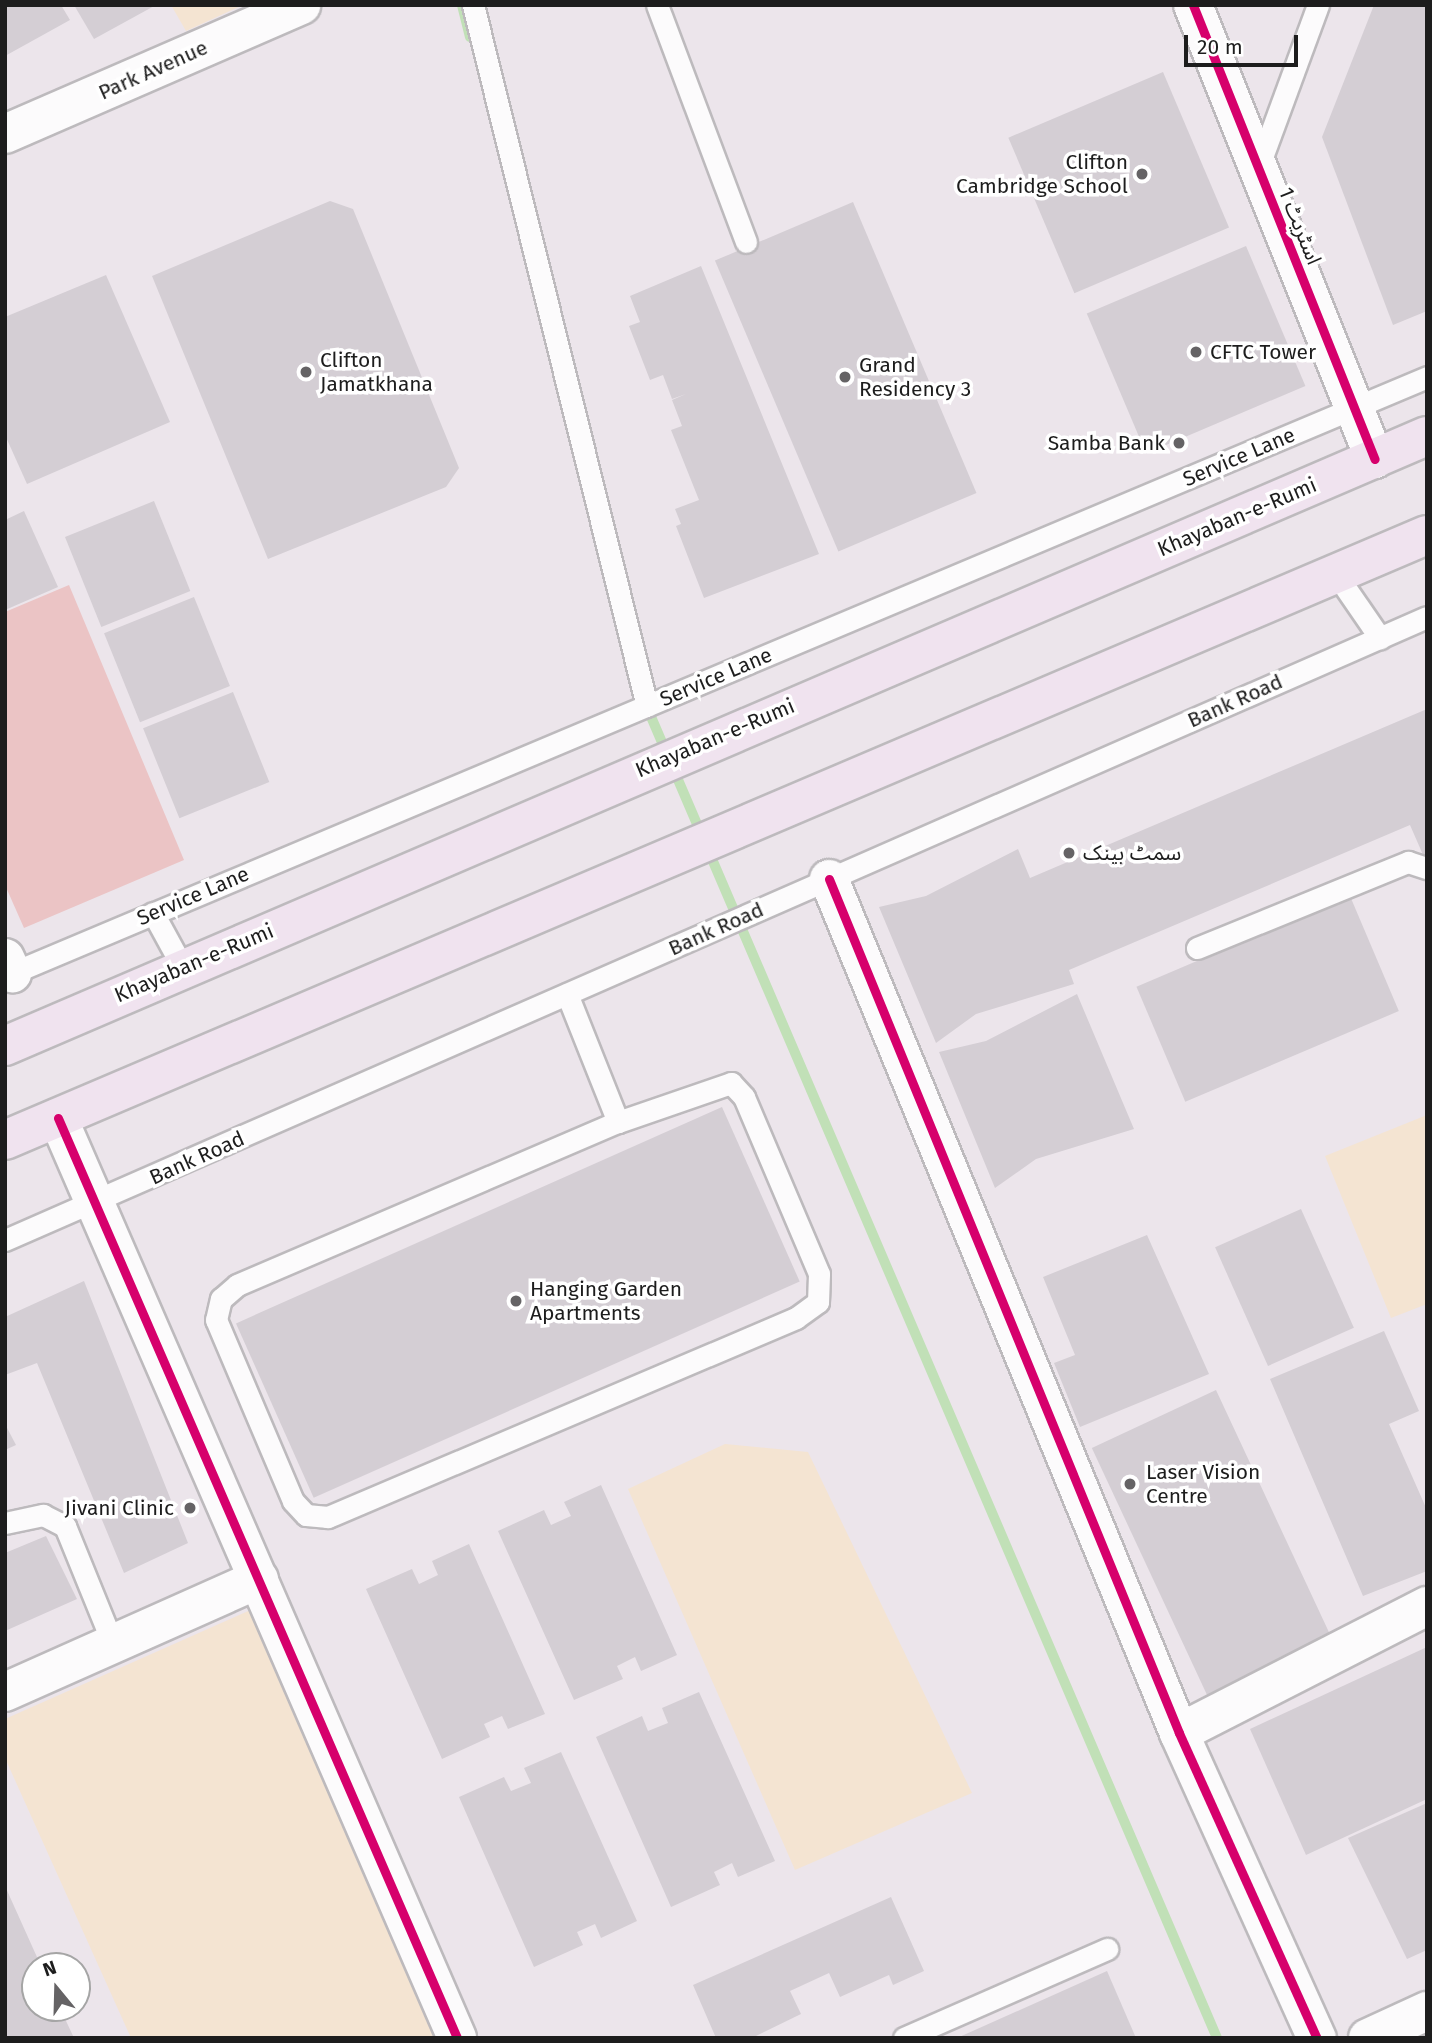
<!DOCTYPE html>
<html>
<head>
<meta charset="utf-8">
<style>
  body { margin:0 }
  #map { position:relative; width:1432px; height:2043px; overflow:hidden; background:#ece5eb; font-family:"Fira Sans","Noto Sans Arabic",sans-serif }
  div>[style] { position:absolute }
  .grass>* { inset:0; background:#ebc4c5 }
  .park>* { inset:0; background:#f4e4d2 }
  .stream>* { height:10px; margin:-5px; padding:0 5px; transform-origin:5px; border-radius:5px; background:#c1e0b7 }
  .building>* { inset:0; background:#d4ced4; transform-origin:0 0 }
  .roads { filter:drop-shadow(2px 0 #bdbabd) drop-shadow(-2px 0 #bdbabd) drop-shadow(0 2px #bdbabd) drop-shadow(0 -2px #bdbabd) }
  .service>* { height:21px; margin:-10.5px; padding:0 10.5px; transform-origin:10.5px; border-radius:10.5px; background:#fcfbfc }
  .minor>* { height:38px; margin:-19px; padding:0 19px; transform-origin:19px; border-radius:19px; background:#fcfbfc }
  .tertiary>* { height:38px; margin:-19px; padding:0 19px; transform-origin:19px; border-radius:19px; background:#fcfbfc }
  .primary>* { height:38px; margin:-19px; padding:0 19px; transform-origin:19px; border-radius:19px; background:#f0e3ef }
  .cycleway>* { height:9px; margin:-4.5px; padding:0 4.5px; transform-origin:4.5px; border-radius:4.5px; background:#d6006c }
  .dots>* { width:19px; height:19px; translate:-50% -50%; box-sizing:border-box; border:4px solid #fff; border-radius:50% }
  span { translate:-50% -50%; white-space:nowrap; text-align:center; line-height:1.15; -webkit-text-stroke:7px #fff; paint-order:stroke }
  .street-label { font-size:21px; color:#1d1d1d }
  .poi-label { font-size:21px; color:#1d1d1d }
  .right { translate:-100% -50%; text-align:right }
  .left { translate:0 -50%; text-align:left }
  .frame { position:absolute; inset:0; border:7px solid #1d1d1d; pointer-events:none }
  .north { position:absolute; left:21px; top:1952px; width:70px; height:70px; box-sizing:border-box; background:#fff; border:2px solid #a5a5a5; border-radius:50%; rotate:341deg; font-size:19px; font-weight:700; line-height:28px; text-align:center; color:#1d1d1d }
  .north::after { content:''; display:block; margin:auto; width:24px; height:32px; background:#656365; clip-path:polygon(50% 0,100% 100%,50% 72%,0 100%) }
  .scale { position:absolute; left:1184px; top:35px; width:114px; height:32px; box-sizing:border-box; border:4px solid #1d1d1d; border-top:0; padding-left:9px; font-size:21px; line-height:24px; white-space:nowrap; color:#1d1d1d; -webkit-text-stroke:5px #fff; paint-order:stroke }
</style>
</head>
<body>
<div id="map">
  <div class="grass">
    <i style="clip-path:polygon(69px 585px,184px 860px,24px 928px,5px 885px,5px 612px)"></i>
  </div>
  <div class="park">
    <i style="clip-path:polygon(171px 5px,243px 5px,186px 31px)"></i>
    <i style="clip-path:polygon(1427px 1115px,1427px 1304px,1391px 1318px,1325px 1156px)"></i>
    <i style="clip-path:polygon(725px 1444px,808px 1452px,972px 1793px,795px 1870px,628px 1489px)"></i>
    <i style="clip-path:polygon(255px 1608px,442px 2038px,131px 2038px,5px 1758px,5px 1719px)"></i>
  </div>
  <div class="stream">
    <i style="left:462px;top:5px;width:33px;rotate:76deg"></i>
    <i style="left:646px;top:705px;width:1450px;rotate:66.81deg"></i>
  </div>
  <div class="building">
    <i style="clip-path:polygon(5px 5px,61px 5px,70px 20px,5px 56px)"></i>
    <i style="clip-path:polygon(74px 5px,156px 5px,94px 39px)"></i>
    <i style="clip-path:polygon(1374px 5px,1427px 5px,1427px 311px,1393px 325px,1322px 137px)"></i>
    <i style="left:1163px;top:72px;width:169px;height:168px;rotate:67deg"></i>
    <i style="clip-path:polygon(330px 201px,353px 209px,459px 468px,446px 487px,268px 559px,152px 276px)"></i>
    <i style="left:853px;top:202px;width:316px;height:150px;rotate:67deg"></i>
    <i style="left:1246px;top:246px;width:152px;height:173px;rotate:67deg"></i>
    <i style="clip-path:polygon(701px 266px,819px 554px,704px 598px,676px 526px,681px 524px,675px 509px,699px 500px,671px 430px,682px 426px,672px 400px,686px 394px,672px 399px,663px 375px,650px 380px,629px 326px,640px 322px,630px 296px)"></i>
    <i style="clip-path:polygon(106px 275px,170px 422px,27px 484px,5px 435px,5px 317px)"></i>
    <i style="left:154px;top:501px;width:97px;height:96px;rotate:68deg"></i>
    <i style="clip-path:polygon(24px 511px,58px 587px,5px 610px,5px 520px)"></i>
    <i style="left:194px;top:597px;width:96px;height:97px;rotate:68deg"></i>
    <i style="left:233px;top:692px;width:97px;height:97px;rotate:68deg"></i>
    <i style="clip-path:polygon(1427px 709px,1427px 864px,1410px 825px,1069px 970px,1074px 984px,976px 1014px,936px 1043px,879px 907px,926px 896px,1018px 849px,1030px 878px)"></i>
    <i style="left:1350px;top:896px;width:125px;height:232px;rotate:67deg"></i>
    <i style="clip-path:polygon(1077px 994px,1134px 1129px,1036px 1159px,995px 1188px,939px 1052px,986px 1041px)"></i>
    <i style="left:722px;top:1107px;width:191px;height:532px;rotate:66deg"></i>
    <i style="left:1301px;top:1209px;width:130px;height:94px;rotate:66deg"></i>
    <i style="clip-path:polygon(1147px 1235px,1209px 1374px,1080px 1427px,1054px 1363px,1075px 1355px,1043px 1277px)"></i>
    <i style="clip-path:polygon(84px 1281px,188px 1543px,124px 1573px,37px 1363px,5px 1375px,5px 1317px)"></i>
    <i style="clip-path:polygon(1384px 1331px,1419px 1411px,1389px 1424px,1427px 1510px,1427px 1571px,1363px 1596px,1270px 1379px)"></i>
    <i style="left:1216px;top:1390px;width:290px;height:137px;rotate:65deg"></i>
    <i style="clip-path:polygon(5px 1424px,16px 1445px,5px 1450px)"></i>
    <i style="clip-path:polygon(601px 1485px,677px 1655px,641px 1671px,635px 1657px,617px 1666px,623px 1679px,574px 1700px,498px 1531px,544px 1510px,551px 1525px,571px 1516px,564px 1502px)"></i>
    <i style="clip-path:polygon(46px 1536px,77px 1599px,5px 1631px,5px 1553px)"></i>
    <i style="clip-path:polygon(469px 1544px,545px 1714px,508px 1729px,502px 1716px,484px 1724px,490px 1737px,442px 1759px,366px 1589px,412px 1569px,419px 1584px,438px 1575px,432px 1561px)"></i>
    <i style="clip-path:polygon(1427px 1647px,1427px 1799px,1306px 1855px,1250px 1729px)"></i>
    <i style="clip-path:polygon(699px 1692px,775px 1861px,738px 1877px,732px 1863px,714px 1872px,720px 1885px,671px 1907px,596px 1737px,642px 1716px,648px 1731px,668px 1723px,662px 1708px)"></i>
    <i style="clip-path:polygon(561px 1752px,637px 1921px,601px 1938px,595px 1924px,577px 1932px,583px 1945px,534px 1967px,459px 1797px,504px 1777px,511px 1791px,531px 1783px,524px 1768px)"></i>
    <i style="clip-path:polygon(1427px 1803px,1427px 1950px,1407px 1959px,1348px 1838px)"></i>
    <i style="clip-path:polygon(5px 1886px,41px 1966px,35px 1966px,35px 2008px,60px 2008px,74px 2038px,5px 2038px)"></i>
    <i style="clip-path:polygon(891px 1897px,924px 1971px,893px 1985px,889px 1975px,840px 1997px,829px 1973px,790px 1991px,801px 2014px,752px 2038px,716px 2038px,693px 1985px)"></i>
    <i style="clip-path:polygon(1107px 1971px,1136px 2038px,957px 2038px)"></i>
  </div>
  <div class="roads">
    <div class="service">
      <i style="left:473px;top:5px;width:722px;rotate:76.06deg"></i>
      <i style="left:657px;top:5px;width:253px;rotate:69.4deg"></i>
      <i style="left:1258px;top:168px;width:174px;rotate:-69.8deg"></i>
      <i style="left:1336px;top:574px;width:78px;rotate:55.5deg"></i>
      <i style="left:153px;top:913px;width:63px;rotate:61.4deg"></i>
      <i style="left:1197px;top:948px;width:228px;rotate:-22.2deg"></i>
      <i style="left:1408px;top:862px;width:20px;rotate:18deg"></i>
      <i style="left:5px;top:976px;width:1543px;rotate:-22.84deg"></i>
      <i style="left:567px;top:994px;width:138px;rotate:68.3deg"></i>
      <i style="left:618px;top:1122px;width:120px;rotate:-19deg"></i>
      <i style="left:731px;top:1083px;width:19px;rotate:47deg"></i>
      <i style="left:744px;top:1097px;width:192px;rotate:67deg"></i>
      <i style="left:819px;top:1274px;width:28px;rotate:92deg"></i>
      <i style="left:818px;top:1302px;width:27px;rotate:144deg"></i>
      <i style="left:796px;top:1318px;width:509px;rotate:156.96deg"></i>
      <i style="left:328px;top:1517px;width:22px;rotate:-175deg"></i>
      <i style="left:306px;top:1515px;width:19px;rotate:-133deg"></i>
      <i style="left:293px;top:1501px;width:197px;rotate:-113deg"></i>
      <i style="left:216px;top:1320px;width:22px;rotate:-77deg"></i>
      <i style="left:221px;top:1299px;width:21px;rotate:-41deg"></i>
      <i style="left:237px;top:1285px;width:414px;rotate:-23.2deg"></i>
      <i style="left:5px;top:1240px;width:1552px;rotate:-23.66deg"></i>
      <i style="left:5px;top:1523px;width:39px;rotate:-12deg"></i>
      <i style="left:43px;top:1515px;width:25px;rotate:27deg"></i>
      <i style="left:65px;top:1526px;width:127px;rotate:67.9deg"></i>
      <i style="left:904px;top:2038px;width:222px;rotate:-23.7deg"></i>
    </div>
    <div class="minor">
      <i style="left:1193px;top:5px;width:489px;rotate:68.2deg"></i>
      <i style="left:5px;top:134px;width:323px;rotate:-23.5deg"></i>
      <i style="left:829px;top:879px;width:923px;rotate:67.71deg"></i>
      <i style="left:1179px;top:1733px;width:335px;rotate:65.7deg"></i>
      <i style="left:5px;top:958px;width:17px;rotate:65deg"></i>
      <i style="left:58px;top:1118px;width:1003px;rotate:66.55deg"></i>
      <i style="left:5px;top:1692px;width:278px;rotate:-24deg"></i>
      <i style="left:1179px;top:1733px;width:279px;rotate:-27.1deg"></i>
    </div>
    <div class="tertiary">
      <i style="left:1368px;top:2038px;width:65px;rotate:-24.6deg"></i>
    </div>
    <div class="primary">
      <i style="left:5px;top:1046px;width:1547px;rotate:-23.22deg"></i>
      <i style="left:5px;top:1140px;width:1545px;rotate:-23.05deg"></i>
    </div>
  </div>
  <div class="cycleway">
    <i style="left:1193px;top:5px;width:489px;rotate:68.2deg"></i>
    <i style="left:829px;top:879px;width:923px;rotate:67.71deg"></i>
    <i style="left:1179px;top:1733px;width:335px;rotate:65.7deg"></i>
    <i style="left:58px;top:1118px;width:1003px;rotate:66.55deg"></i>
  </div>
  <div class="dots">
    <i style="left:1142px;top:174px;background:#656365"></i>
    <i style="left:1196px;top:352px;background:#656365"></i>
    <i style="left:306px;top:372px;background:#656365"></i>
    <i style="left:845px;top:377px;background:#656365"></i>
    <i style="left:1179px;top:443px;background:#656365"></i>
    <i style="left:1069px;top:853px;background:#656365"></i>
    <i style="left:516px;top:1301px;background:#656365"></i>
    <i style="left:1130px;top:1484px;background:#656365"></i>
    <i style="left:190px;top:1508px;background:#656365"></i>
  </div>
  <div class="street-label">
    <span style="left:153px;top:70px;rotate:-24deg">Park Avenue</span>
    <span style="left:1300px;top:226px;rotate:68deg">اسٹریٹ 1</span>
    <span style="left:1239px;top:457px;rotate:-23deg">Service Lane</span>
    <span style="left:1237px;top:517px;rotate:-23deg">Khayaban-e-Rumi</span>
    <span style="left:716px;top:677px;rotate:-23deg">Service Lane</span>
    <span style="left:1235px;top:701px;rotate:-24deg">Bank Road</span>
    <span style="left:715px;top:738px;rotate:-23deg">Khayaban-e-Rumi</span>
    <span style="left:193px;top:896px;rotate:-23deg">Service Lane</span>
    <span style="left:716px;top:929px;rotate:-24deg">Bank Road</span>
    <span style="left:194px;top:963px;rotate:-23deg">Khayaban-e-Rumi</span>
    <span style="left:197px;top:1158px;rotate:-24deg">Bank Road</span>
  </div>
  <div class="poi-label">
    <span class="right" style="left:1128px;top:174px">Clifton<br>Cambridge School</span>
    <span class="left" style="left:1210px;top:352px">CFTC Tower</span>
    <span class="left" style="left:320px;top:372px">Clifton<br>Jamatkhana</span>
    <span class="left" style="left:859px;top:377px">Grand<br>Residency 3</span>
    <span class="right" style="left:1165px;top:443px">Samba Bank</span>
    <span class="left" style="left:1083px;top:853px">سمٹ بینک</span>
    <span class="left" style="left:530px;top:1301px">Hanging Garden<br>Apartments</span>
    <span class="left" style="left:1146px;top:1484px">Laser Vision<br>Centre</span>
    <span class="right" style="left:174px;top:1508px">Jivani Clinic</span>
  </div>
  <div class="frame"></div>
  <div class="north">N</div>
  <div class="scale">20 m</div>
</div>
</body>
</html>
